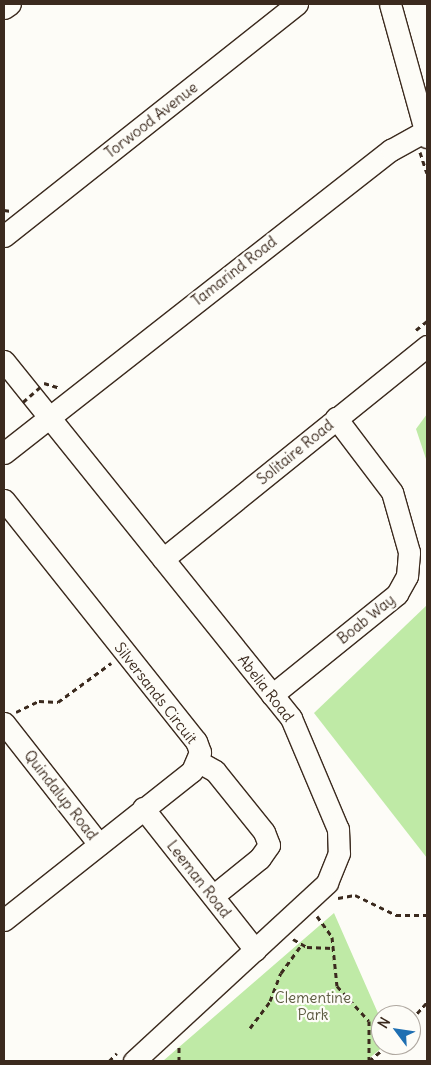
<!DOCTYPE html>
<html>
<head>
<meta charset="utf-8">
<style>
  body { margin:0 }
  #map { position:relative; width:431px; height:1065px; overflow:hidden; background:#fdfcf7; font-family:Delius,sans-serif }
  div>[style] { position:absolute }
  .green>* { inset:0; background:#bfeaa6 }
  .path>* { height:3px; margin-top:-1.5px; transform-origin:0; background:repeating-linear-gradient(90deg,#3b2a1e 0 5px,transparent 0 9px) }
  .roads { filter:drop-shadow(1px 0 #3b2a1e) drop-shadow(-1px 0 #3b2a1e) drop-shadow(0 1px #3b2a1e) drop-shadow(0 -1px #3b2a1e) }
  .minor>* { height:21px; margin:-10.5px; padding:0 10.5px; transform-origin:10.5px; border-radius:10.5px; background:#fdfcf7 }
  .path-bridge>* { height:3px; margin-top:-1.5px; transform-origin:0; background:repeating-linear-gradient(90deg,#3b2a1e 0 5px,transparent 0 9px) }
  span { translate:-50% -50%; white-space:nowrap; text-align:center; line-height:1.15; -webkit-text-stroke:4.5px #fdfcf7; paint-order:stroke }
  .street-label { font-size:15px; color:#3b2a1e }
  .park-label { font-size:15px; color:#5c5a40 }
  .frame { position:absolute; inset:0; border:5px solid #3b2a1e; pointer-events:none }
  .north { position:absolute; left:371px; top:1005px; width:50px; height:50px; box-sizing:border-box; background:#fdfcf7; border:1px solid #afa8a0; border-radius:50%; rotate:301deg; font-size:14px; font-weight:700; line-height:20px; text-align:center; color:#3b2a1e }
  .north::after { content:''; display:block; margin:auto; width:18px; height:22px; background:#1f6fb2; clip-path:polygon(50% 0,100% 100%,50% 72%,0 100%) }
</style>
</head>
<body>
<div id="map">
  <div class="green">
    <i style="clip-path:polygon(427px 414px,427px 462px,416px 429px)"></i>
    <i style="clip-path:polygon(427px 605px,427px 858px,314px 713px)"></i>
    <i style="clip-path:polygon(334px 913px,381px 1020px,381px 1045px,385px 1045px,366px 1061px,163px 1061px)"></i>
  </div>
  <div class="path">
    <i style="left:420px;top:152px;width:22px;rotate:72deg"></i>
    <i style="left:4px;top:210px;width:7px;rotate:8deg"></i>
    <i style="left:416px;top:330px;width:14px;rotate:-39deg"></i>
    <i style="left:44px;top:383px;width:17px;rotate:17deg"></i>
    <i style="left:16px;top:712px;width:25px;rotate:-26deg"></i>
    <i style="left:39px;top:701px;width:19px;rotate:3deg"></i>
    <i style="left:58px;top:702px;width:66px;rotate:-36.3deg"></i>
    <i style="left:338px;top:898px;width:17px;rotate:-10deg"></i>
    <i style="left:355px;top:895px;width:46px;rotate:26deg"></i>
    <i style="left:396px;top:915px;width:31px"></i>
    <i style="left:317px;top:916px;width:26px;rotate:54deg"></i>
    <i style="left:332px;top:937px;width:49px;rotate:84.2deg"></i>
    <i style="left:337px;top:986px;width:47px;rotate:47.6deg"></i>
    <i style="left:369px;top:1021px;width:40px;rotate:90deg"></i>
    <i style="left:293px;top:939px;width:16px;rotate:30deg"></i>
    <i style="left:307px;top:947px;width:26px;rotate:2deg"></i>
    <i style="left:411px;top:1020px;width:24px;rotate:-48deg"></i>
    <i style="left:250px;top:1028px;width:34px;rotate:-53deg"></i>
    <i style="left:270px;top:1001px;width:30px;rotate:-69deg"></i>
    <i style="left:281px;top:973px;width:34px;rotate:-54deg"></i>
    <i style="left:109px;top:1061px;width:11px;rotate:-45deg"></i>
    <i style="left:179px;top:1061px;width:17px;rotate:-90deg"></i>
    <i style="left:369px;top:1061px;width:25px;rotate:-40deg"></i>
  </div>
  <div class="roads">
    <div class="minor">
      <i style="left:390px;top:4px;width:138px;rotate:74.5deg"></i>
      <i style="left:4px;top:8px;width:7px;rotate:-34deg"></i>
      <i style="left:4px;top:236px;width:374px;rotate:-38.4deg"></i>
      <i style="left:4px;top:361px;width:458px;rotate:51.2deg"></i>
      <i style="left:291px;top:718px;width:121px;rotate:67.1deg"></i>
      <i style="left:338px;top:829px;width:24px;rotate:88deg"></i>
      <i style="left:339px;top:853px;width:32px;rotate:112deg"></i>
      <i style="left:327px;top:883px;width:263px;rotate:137.3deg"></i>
      <i style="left:4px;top:453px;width:492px;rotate:-38.1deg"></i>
      <i style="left:391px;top:150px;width:39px;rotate:-29deg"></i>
      <i style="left:4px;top:500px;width:308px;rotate:51.5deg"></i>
      <i style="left:196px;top:741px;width:12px;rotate:70deg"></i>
      <i style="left:200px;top:752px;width:21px;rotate:113deg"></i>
      <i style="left:192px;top:771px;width:240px;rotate:141.6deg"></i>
      <i style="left:163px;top:559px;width:339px;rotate:-38.9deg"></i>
      <i style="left:272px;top:695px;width:161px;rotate:-38.9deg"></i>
      <i style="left:397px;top:594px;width:21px;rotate:-61deg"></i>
      <i style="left:407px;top:576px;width:24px;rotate:-85deg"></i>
      <i style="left:409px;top:552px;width:62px;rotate:-105.8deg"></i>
      <i style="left:392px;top:492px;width:93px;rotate:-127.1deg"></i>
      <i style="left:4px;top:723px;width:154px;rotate:51.9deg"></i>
      <i style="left:199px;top:762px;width:18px;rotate:29deg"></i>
      <i style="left:215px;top:771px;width:78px;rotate:51.2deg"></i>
      <i style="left:264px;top:832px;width:14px;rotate:69deg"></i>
      <i style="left:269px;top:845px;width:16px;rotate:125deg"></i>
      <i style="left:260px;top:858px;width:60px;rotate:141deg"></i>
      <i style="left:143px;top:808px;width:181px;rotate:51.7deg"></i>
    </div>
  </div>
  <div class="path-bridge">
    <i style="left:23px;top:402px;width:23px;rotate:-41deg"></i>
  </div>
  <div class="street-label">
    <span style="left:151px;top:120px;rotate:-38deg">Torwood Avenue</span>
    <span style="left:234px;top:271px;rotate:-38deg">Tamarind Road</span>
    <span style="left:295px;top:452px;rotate:-39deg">Solitaire Road</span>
    <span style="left:366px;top:619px;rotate:-39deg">Boab Way</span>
    <span style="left:266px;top:688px;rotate:52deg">Abelia Road</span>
    <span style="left:156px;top:693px;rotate:52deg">Silversands Circuit</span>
    <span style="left:61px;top:795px;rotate:52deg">Quindalup Road</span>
    <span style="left:199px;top:879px;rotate:52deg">Leeman Road</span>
  </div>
  <div class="park-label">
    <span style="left:313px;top:1006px">Clementine<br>Park</span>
  </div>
  <div class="frame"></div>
  <div class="north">N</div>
</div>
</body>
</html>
